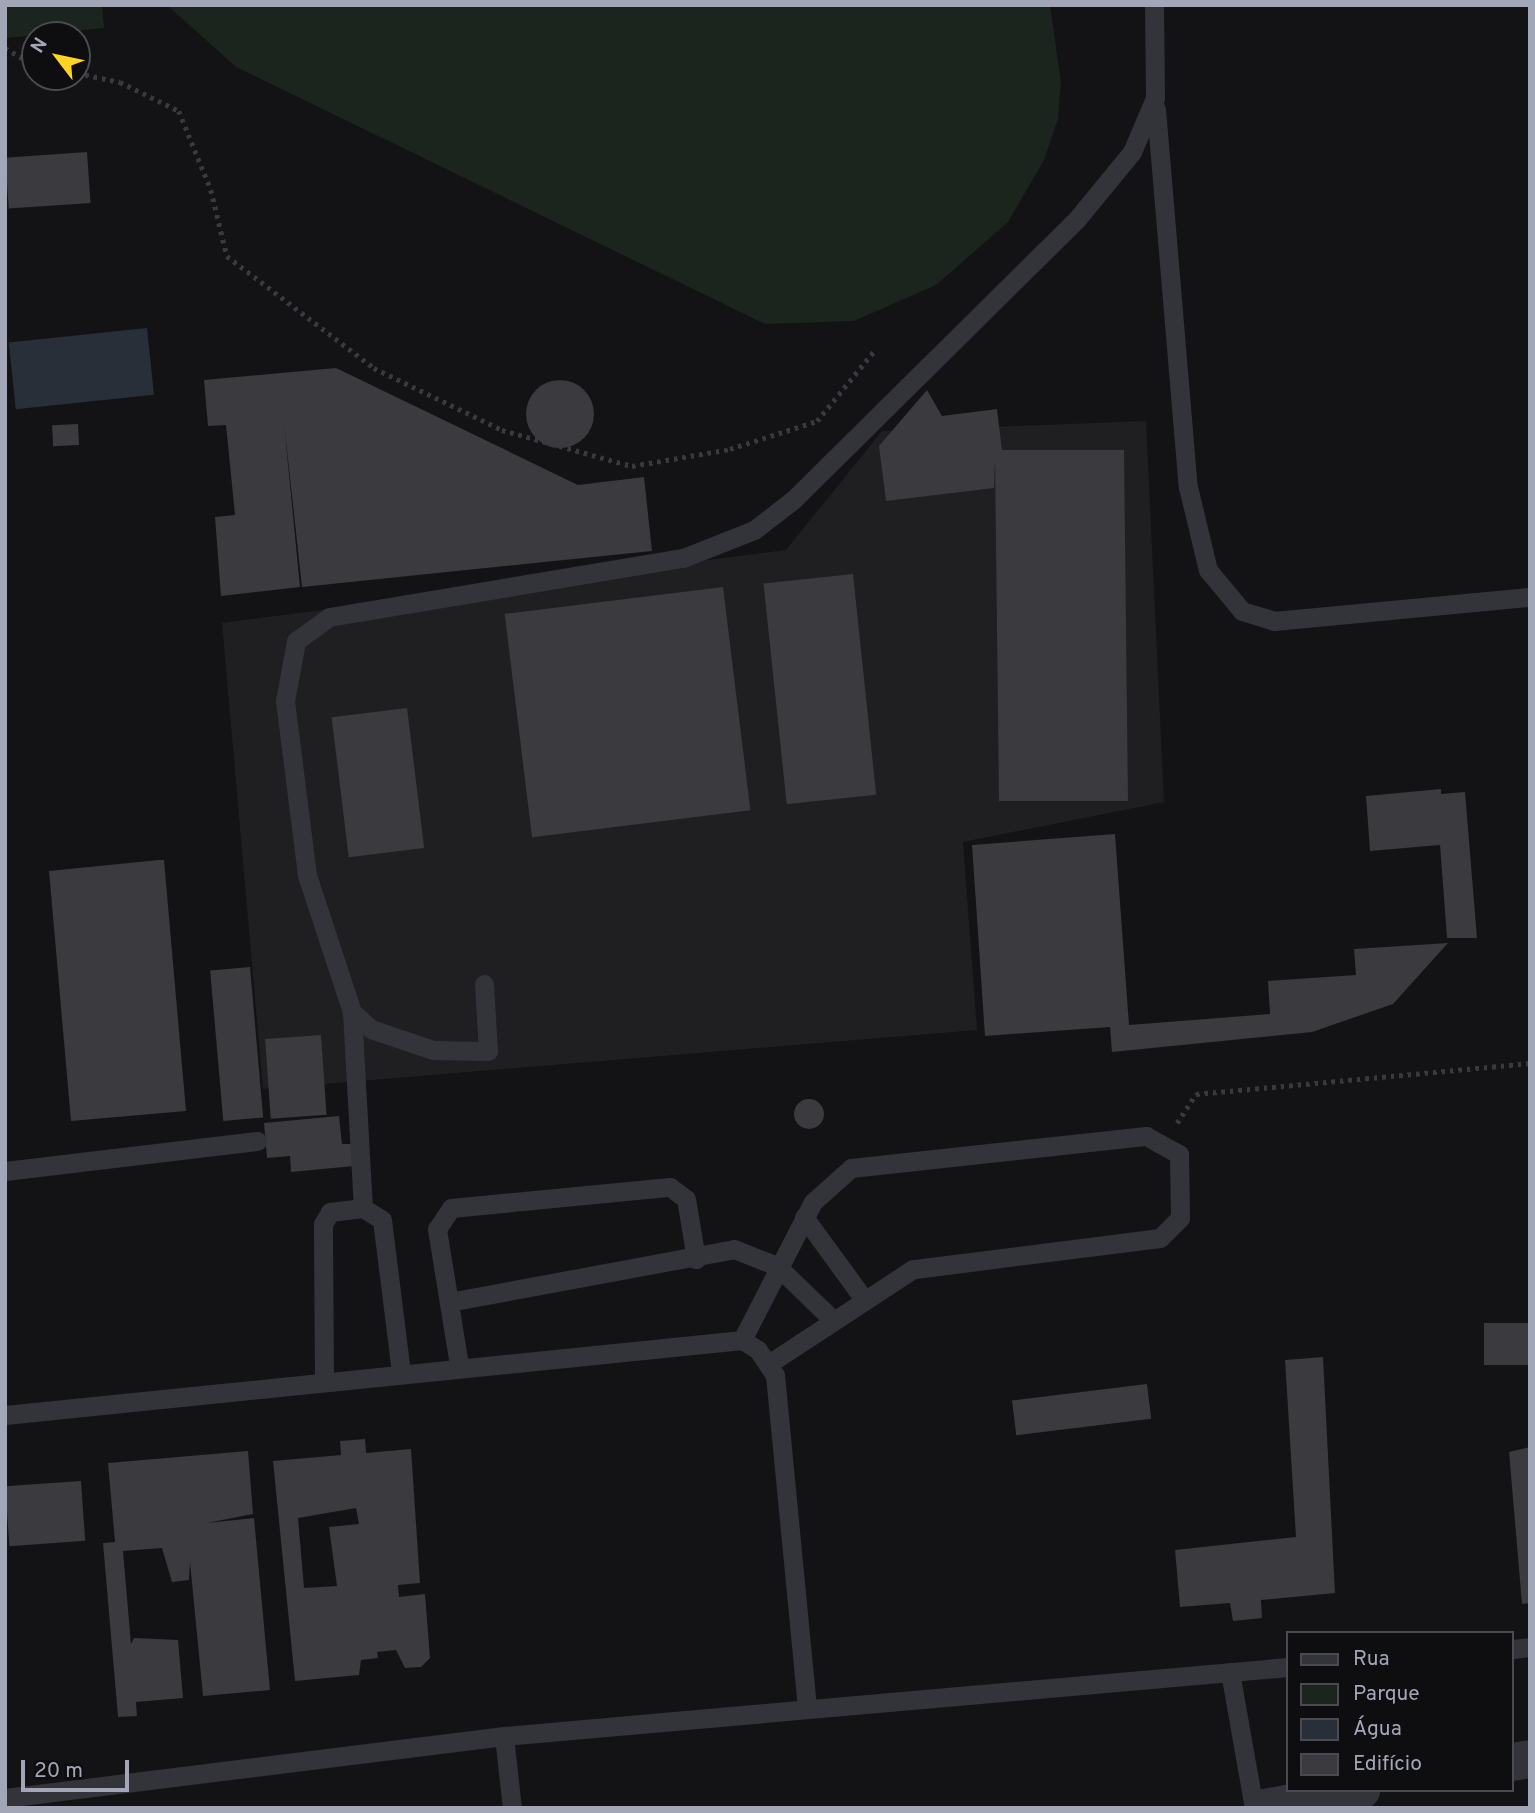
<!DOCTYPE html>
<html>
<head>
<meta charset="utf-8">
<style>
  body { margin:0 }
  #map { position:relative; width:1535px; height:1813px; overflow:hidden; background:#131214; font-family:Overpass,sans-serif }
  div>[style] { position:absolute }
  .built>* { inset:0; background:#1f1e21 }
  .green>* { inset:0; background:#1c241e }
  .water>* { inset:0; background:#282f39; transform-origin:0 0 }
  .building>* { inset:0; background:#3a3a3f; transform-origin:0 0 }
  .round { border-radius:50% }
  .path>* { height:4.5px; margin-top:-2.25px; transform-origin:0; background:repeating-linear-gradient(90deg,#393a41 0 3.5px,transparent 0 8.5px) }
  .service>* { height:19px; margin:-9.5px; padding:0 9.5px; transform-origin:9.5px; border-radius:9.5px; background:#33333a }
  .tertiary>* { height:38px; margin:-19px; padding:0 19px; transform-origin:19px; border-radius:19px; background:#33333a }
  span { translate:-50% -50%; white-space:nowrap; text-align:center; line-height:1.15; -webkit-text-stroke:6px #0e0d0f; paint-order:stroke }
  .frame { position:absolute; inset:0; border:7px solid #a3a6b6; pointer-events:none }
  .legend { position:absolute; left:1286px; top:1631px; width:228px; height:161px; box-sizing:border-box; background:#0e0d0f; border:2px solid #4a4a52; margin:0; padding:9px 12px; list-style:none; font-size:21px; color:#a3a6b6 }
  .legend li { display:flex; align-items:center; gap:14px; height:35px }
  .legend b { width:35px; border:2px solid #4a4a52 }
  .north { position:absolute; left:21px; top:21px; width:70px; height:70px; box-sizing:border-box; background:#0e0d0f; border:2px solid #4a4a52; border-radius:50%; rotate:302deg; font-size:19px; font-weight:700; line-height:28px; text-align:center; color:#a3a6b6 }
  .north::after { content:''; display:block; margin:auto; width:24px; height:32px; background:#ffd320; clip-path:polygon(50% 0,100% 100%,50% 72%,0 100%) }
  .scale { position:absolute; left:21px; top:1760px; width:108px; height:32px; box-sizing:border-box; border:4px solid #a3a6b6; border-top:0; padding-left:9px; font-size:21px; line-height:24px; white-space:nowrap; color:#a3a6b6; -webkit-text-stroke:5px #0e0d0f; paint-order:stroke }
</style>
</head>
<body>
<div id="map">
  <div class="built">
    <i style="clip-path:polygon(1146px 421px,1164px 802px,963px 842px,977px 1030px,263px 1089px,222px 623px,786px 550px,882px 431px)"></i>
  </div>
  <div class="green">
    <i style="clip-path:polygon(5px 5px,102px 5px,104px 28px,7px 38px)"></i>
    <i style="clip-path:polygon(167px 5px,1050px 5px,1061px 82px,1058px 119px,1044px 160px,1008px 222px,936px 285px,854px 321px,765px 324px,236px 67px)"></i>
  </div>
  <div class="water">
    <i style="left:147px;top:328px;width:67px;height:139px;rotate:84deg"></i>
  </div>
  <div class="building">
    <i style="left:87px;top:152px;width:51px;height:82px;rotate:86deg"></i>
    <i style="clip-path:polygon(336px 368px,578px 485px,644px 477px,652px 551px,302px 587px,284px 423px,300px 587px,221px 596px,215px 517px,235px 515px,226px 425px,208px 426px,204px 380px)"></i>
    <i class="round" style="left:526px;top:380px;width:68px;height:68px"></i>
    <i style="clip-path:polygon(927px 390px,942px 416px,997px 409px,1002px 450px,1124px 450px,1128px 801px,999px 801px,995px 460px,994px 488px,886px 501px,879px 446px)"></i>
    <i style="left:78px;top:424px;width:21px;height:26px;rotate:87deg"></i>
    <i style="left:853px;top:574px;width:222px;height:90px;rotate:84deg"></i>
    <i style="left:723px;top:587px;width:225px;height:220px;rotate:83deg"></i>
    <i style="left:407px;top:708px;width:141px;height:76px;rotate:83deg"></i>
    <i style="clip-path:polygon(1441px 789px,1441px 794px,1465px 792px,1477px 938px,1447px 938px,1440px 845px,1370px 851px,1366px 796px)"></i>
    <i style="clip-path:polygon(1115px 834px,1129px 1025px,1270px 1014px,1268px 981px,1356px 975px,1354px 949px,1448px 943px,1393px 1004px,1312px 1032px,1112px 1052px,1110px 1027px,985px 1036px,972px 845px)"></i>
    <i style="clip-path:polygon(159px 860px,164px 860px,186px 1111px,71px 1121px,49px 871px)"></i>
    <i style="left:250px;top:967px;width:151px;height:40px;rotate:85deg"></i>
    <i style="left:321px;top:1035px;width:80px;height:56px;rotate:86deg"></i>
    <i class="round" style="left:794px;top:1099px;width:30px;height:30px"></i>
    <i style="clip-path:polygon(339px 1116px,342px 1144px,352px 1144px,354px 1166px,291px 1172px,290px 1156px,267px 1158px,264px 1123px)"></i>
    <i style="left:1530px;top:1323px;width:42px;height:46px;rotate:90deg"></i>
    <i style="clip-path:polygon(1323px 1357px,1335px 1593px,1261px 1600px,1262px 1618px,1233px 1621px,1230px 1603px,1180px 1607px,1175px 1550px,1296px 1537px,1285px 1360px)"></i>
    <i style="left:1147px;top:1384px;width:35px;height:136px;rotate:83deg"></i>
    <i style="clip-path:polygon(evenodd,365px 1439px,366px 1453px,411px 1449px,420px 1583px,398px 1585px,399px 1597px,425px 1594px,430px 1658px,421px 1667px,405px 1668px,396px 1650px,377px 1652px,378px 1658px,361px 1660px,359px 1675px,295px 1681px,273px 1461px,341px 1455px,340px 1441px,365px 1439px,356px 1508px,359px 1524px,329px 1527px,337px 1586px,304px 1588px,298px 1518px,356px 1508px)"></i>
    <i style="clip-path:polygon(1530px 1447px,1530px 1603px,1522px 1604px,1509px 1452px)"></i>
    <i style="clip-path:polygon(248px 1451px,253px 1514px,207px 1523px,254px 1518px,270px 1690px,203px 1696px,190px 1562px,189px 1580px,172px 1582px,162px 1548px,123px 1551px,131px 1644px,134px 1638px,178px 1640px,183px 1698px,136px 1702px,137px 1716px,118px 1717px,103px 1543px,115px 1542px,108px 1463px)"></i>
    <i style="left:81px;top:1481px;width:60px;height:76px;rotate:86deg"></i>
  </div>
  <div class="path">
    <i style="left:5px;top:48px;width:34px;rotate:30deg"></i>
    <i style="left:77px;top:73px;width:44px;rotate:11.8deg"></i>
    <i style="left:120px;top:82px;width:66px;rotate:26.2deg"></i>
    <i style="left:179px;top:111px;width:85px;rotate:67.9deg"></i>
    <i style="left:211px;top:190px;width:68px;rotate:76.4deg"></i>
    <i style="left:227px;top:256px;width:185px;rotate:37.3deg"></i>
    <i style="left:374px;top:368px;width:142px;rotate:25.8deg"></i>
    <i style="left:502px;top:430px;width:135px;rotate:15.5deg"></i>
    <i style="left:632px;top:466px;width:99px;rotate:-9.8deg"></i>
    <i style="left:730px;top:449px;width:91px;rotate:-17.8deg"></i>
    <i style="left:817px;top:421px;width:90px;rotate:-50.8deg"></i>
    <i style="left:1177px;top:1123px;width:35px;rotate:-57deg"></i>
    <i style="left:1196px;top:1094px;width:335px;rotate:-5.3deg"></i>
  </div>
  <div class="service">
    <i style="left:1156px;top:109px;width:379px;rotate:85.2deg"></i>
    <i style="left:1188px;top:487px;width:85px;rotate:76.5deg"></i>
    <i style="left:1208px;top:570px;width:53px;rotate:50.3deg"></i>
    <i style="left:1242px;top:611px;width:34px;rotate:17deg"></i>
    <i style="left:1274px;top:621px;width:257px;rotate:-5.4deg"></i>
    <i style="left:484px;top:984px;width:67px;rotate:86.6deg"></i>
    <i style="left:488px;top:1051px;width:55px;rotate:-179deg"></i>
    <i style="left:433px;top:1050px;width:65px;rotate:-161.3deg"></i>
    <i style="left:371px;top:1029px;width:25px;rotate:-138deg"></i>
    <i style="left:352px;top:1012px;width:144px;rotate:-108.2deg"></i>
    <i style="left:307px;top:875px;width:175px;rotate:-97.2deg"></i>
    <i style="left:285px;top:701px;width:61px;rotate:-79.6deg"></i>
    <i style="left:296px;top:641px;width:41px;rotate:-36deg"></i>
    <i style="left:329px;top:617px;width:359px;rotate:-9.5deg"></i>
    <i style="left:683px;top:558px;width:76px;rotate:-21.5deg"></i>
    <i style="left:754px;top:530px;width:49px;rotate:-37.6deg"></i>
    <i style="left:793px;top:500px;width:400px;rotate:-44.7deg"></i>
    <i style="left:1077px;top:219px;width:87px;rotate:-50.6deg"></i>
    <i style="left:1132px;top:152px;width:59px;rotate:-66.9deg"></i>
    <i style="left:1155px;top:98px;width:93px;rotate:-90.6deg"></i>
    <i style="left:352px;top:1012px;width:196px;rotate:86.8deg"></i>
    <i style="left:5px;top:1171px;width:254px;rotate:-6.8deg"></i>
    <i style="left:804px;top:1217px;width:100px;rotate:53.9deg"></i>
    <i style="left:449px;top:1302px;width:290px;rotate:-10.5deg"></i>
    <i style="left:734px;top:1249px;width:46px;rotate:21.6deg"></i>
    <i style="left:777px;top:1266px;width:78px;rotate:44deg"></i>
    <i style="left:742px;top:1340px;width:155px;rotate:-62.8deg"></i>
    <i style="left:813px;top:1202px;width:51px;rotate:-41.8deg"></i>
    <i style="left:851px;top:1168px;width:297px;rotate:-6.2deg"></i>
    <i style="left:1146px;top:1136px;width:38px;rotate:29deg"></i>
    <i style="left:1179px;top:1154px;width:64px;rotate:89.1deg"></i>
    <i style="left:1180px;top:1218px;width:28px;rotate:135deg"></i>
    <i style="left:1160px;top:1238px;width:249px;rotate:172.8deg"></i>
    <i style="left:913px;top:1269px;width:171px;rotate:146.7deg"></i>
    <i style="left:459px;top:1365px;width:138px;rotate:-99.2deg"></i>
    <i style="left:437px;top:1229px;width:25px;rotate:-56deg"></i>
    <i style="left:451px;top:1208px;width:220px;rotate:-5.5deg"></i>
    <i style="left:670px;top:1187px;width:20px;rotate:37deg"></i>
    <i style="left:686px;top:1199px;width:61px;rotate:80.5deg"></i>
    <i style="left:324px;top:1379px;width:155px;rotate:-90.4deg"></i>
    <i style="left:323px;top:1224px;width:14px;rotate:-60deg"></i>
    <i style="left:330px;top:1212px;width:33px;rotate:-7deg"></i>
    <i style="left:363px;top:1208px;width:22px;rotate:32deg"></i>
    <i style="left:382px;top:1220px;width:153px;rotate:82.9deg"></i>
    <i style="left:5px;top:1415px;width:741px;rotate:-5.81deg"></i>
    <i style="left:742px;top:1340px;width:19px;rotate:32deg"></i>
    <i style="left:758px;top:1350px;width:30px;rotate:56deg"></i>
    <i style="left:775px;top:1375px;width:332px;rotate:84.5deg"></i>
    <i style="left:1512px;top:1649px;width:18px;rotate:-6deg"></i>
    <i style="left:1230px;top:1672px;width:138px;rotate:80deg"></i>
    <i style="left:504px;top:1736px;width:72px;rotate:83.7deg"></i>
    <i style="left:5px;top:1798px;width:503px;rotate:-7.08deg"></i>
    <i style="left:504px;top:1736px;width:787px;rotate:-5.03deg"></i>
  </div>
  <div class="tertiary">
    <i style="left:1512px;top:1762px;width:18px;rotate:-9deg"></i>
    <i style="left:1265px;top:1808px;width:98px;rotate:-10.6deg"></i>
  </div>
  <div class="frame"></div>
  <ul class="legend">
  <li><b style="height:9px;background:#33333a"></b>Rua</li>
  <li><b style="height:19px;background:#1c241e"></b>Parque</li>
  <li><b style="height:19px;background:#282f39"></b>Água</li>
  <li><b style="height:19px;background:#3a3a3f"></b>Edifício</li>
  </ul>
  <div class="north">N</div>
  <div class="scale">20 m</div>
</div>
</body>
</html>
